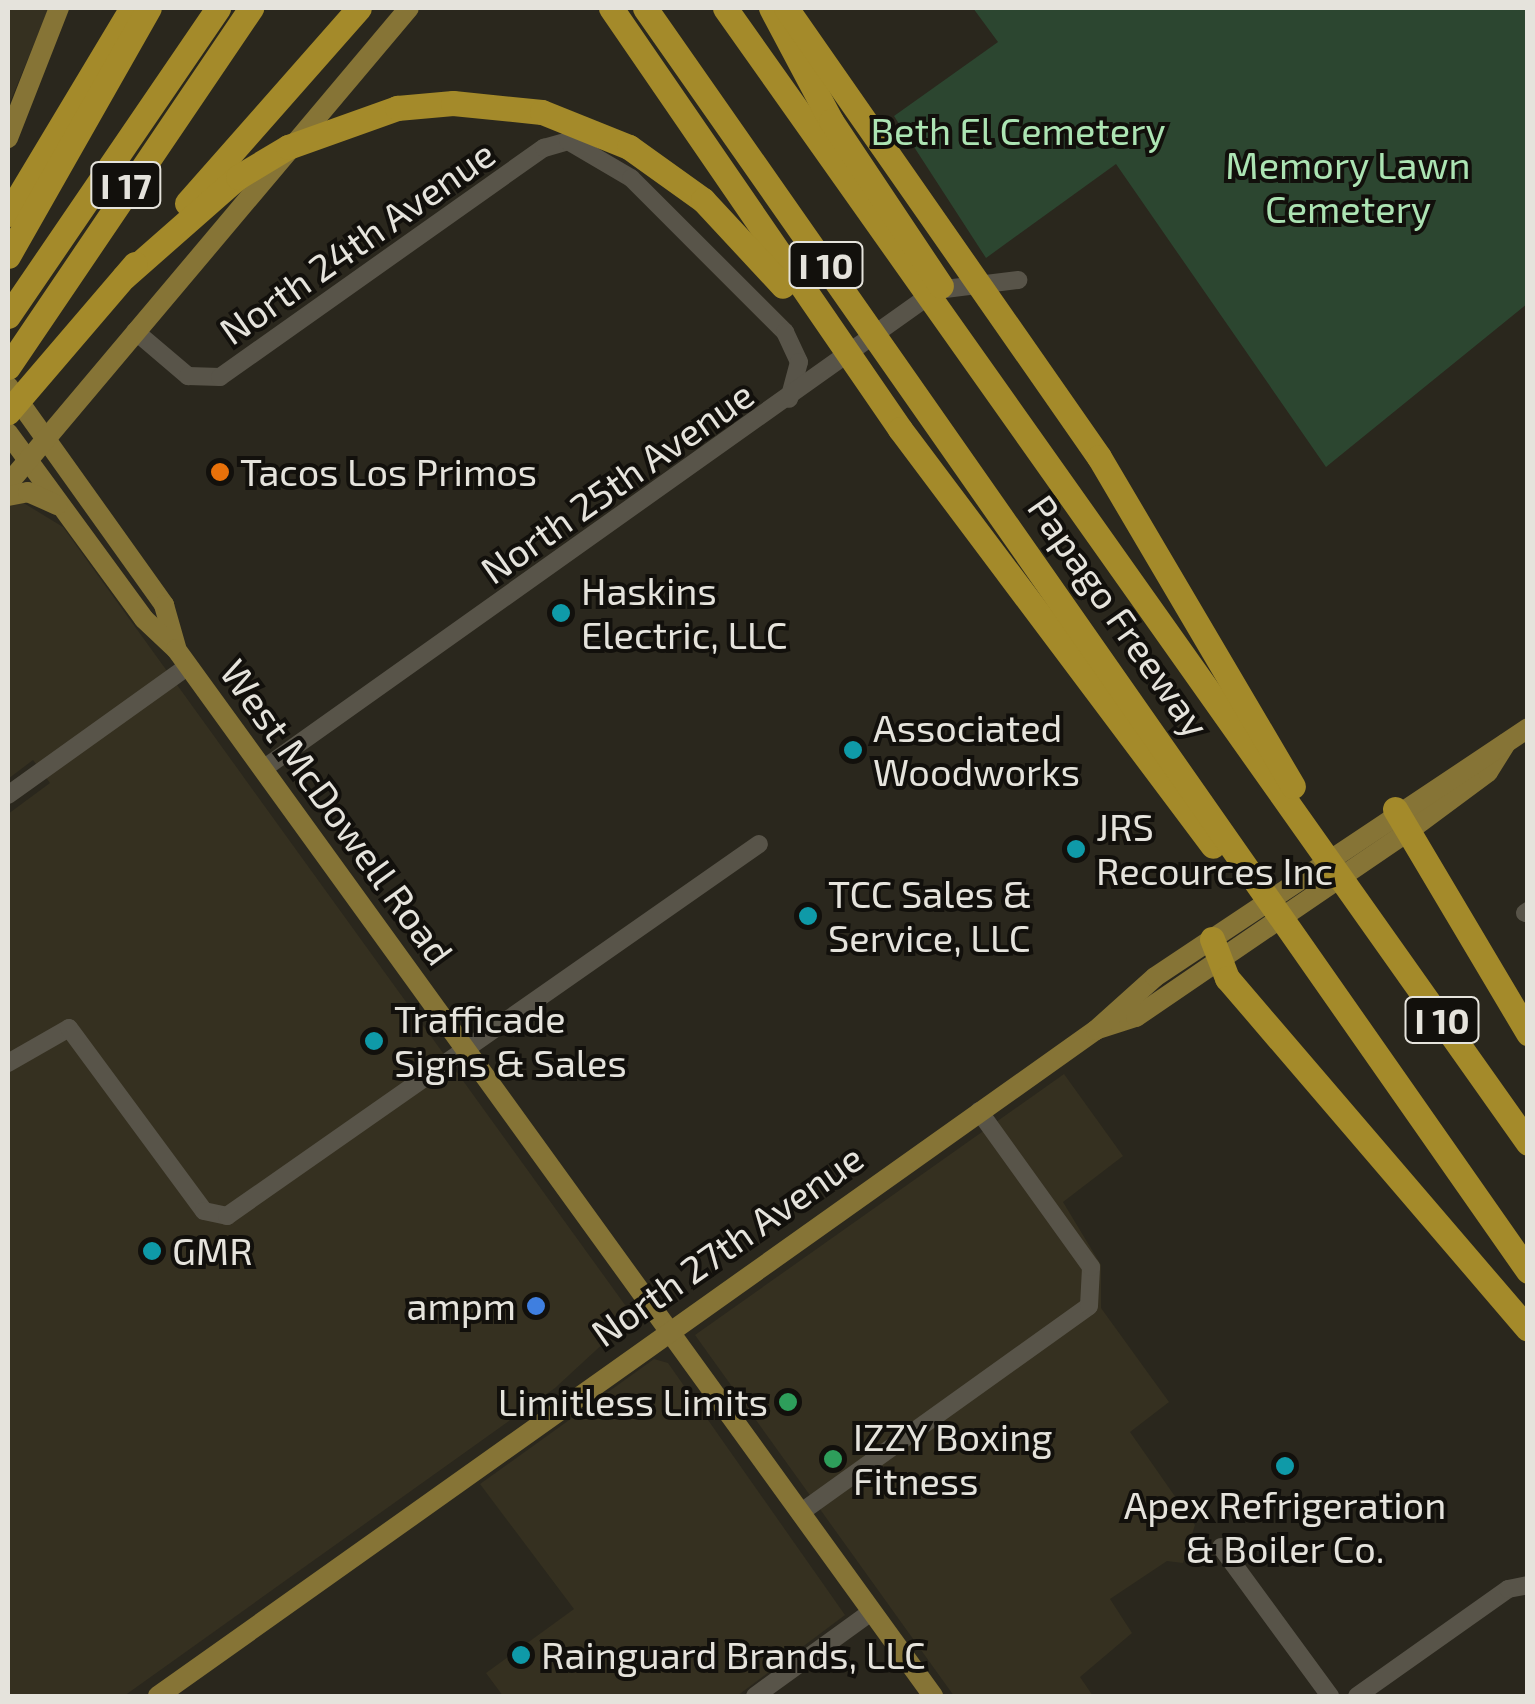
<!DOCTYPE html>
<html>
<head>
<meta charset="utf-8">
<style>
  body { margin:0 }
  #map { position:relative; width:1535px; height:1704px; overflow:hidden; background:#2a271d; font-family:"Exo 2",sans-serif }
  div>[style] { position:absolute }
  .built>* { inset:0; background:#353020 }
  .green>* { inset:0; background:#2c4630 }
  .minor>* { height:18px; margin:-9px; padding:0 9px; transform-origin:9px; border-radius:9px; background:#585449 }
  .major>* { height:20px; margin:-10px; padding:0 10px; transform-origin:10px; border-radius:10px; background:#867436 }
  .highway>* { height:25px; margin:-12.5px; padding:0 12.5px; transform-origin:12.5px; border-radius:12.5px; background:#a48a2a }
  .dots>* { width:28px; height:28px; translate:-50% -50%; box-sizing:border-box; border:5px solid #12100c; border-radius:50% }
  span { translate:-50% -50%; white-space:nowrap; text-align:center; line-height:1.15; -webkit-text-stroke:8px #12100c; paint-order:stroke }
  .shield-label span { padding:2px 8px; background:#12100c; border:2px solid; border-radius:8px; -webkit-text-stroke-width:0 }
  .shield-label { font-size:35px; color:#e5e3dc; font-weight:700 }
  .park-label { font-size:38px; color:#ace4b3 }
  .street-label { font-size:38px; color:#e5e3dc }
  .poi-label { font-size:38px; color:#e5e3dc }
  .left { translate:0 -50%; text-align:left }
  .right { translate:-100% -50%; text-align:right }
  .frame { position:absolute; inset:0; border:10px solid #e5e3dc; pointer-events:none }
</style>
</head>
<body>
<div id="map">
  <div class="built">
    <i style="clip-path:polygon(8px 8px,49px 8px,8px 107px)"></i>
    <i style="clip-path:polygon(22px 502px,63px 527px,633px 1316px,555px 1388px,124px 1696px,8px 1696px,8px 814px,50px 783px,33px 760px,8px 779px,8px 505px)"></i>
    <i style="clip-path:polygon(1064px 1074px,1123px 1156px,1063px 1202px,1101px 1265px,1101px 1308px,1169px 1402px,1130px 1432px,1195px 1525px,1183px 1563px,1167px 1561px,1110px 1599px,1132px 1633px,1080px 1677px,1093px 1696px,954px 1696px,695px 1335px)"></i>
    <i style="clip-path:polygon(654px 1359px,668px 1363px,845px 1615px,737px 1696px,503px 1696px,486px 1673px,574px 1609px,480px 1484px)"></i>
  </div>
  <div class="green">
    <i style="clip-path:polygon(973px 8px,1527px 8px,1527px 304px,1326px 467px,1116px 164px,986px 258px,894px 116px,998px 42px)"></i>
  </div>
  <div class="minor">
    <i style="left:135px;top:331px;width:70px;rotate:40.3deg"></i>
    <i style="left:188px;top:376px;width:32px;rotate:2deg"></i>
    <i style="left:220px;top:377px;width:397px;rotate:-35.3deg"></i>
    <i style="left:544px;top:148px;width:25px;rotate:-16deg"></i>
    <i style="left:568px;top:141px;width:73px;rotate:30.4deg"></i>
    <i style="left:631px;top:178px;width:218px;rotate:45deg"></i>
    <i style="left:785px;top:332px;width:33px;rotate:65deg"></i>
    <i style="left:799px;top:362px;width:38px;rotate:105deg"></i>
    <i style="left:263px;top:769px;width:827px;rotate:-35.4deg"></i>
    <i style="left:937px;top:290px;width:82px;rotate:-7deg"></i>
    <i style="left:8px;top:795px;width:221px;rotate:-35.6deg"></i>
    <i style="left:1525px;top:913px;width:4px;rotate:-34deg"></i>
    <i style="left:8px;top:1063px;width:70px;rotate:-29.8deg"></i>
    <i style="left:69px;top:1028px;width:227px;rotate:53.6deg"></i>
    <i style="left:204px;top:1211px;width:24px;rotate:12deg"></i>
    <i style="left:227px;top:1216px;width:649px;rotate:-34.96deg"></i>
    <i style="left:800px;top:1513px;width:355px;rotate:-35.6deg"></i>
    <i style="left:1089px;top:1306px;width:39px;rotate:-87deg"></i>
    <i style="left:1091px;top:1267px;width:192px;rotate:-125.7deg"></i>
    <i style="left:1221px;top:1547px;width:185px;rotate:53.8deg"></i>
    <i style="left:755px;top:1696px;width:143px;rotate:-35.9deg"></i>
    <i style="left:1357px;top:1696px;width:185px;rotate:-35.3deg"></i>
    <i style="left:1508px;top:1589px;width:20px;rotate:-11deg"></i>
  </div>
  <div class="major">
    <i style="left:8px;top:138px;width:140px;rotate:-68.6deg"></i>
    <i style="left:8px;top:386px;width:269px;rotate:54.5deg"></i>
    <i style="left:164px;top:605px;width:44px;rotate:74.1deg"></i>
    <i style="left:8px;top:433px;width:230px;rotate:53.8deg"></i>
    <i style="left:144px;top:619px;width:44px;rotate:43.2deg"></i>
    <i style="left:176px;top:649px;width:1292px;rotate:54.13deg"></i>
    <i style="left:8px;top:484px;width:622px;rotate:-49.89deg"></i>
    <i style="left:8px;top:496px;width:20px;rotate:-11deg"></i>
    <i style="left:28px;top:492px;width:32px;rotate:24deg"></i>
    <i style="left:1098px;top:1029px;width:40px;rotate:-18deg"></i>
    <i style="left:1136px;top:1017px;width:332px;rotate:-34.3deg"></i>
    <i style="left:1410px;top:830px;width:97px;rotate:-36.6deg"></i>
    <i style="left:1488px;top:772px;width:34px;rotate:-58deg"></i>
    <i style="left:158px;top:1696px;width:1150px;rotate:-35.38deg"></i>
    <i style="left:1096px;top:1030px;width:79px;rotate:-41.9deg"></i>
    <i style="left:1155px;top:977px;width:448px;rotate:-33.7deg"></i>
  </div>
  <div class="highway">
    <i style="left:611px;top:8px;width:511px;rotate:55.53deg"></i>
    <i style="left:900px;top:429px;width:521px;rotate:53.11deg"></i>
    <i style="left:645px;top:8px;width:1541px;rotate:55.04deg"></i>
    <i style="left:725px;top:8px;width:1390px;rotate:54.72deg"></i>
    <i style="left:771px;top:8px;width:128px;rotate:62deg"></i>
    <i style="left:831px;top:121px;width:198px;rotate:56.3deg"></i>
    <i style="left:786px;top:8px;width:547px;rotate:55.12deg"></i>
    <i style="left:1099px;top:457px;width:382px;rotate:59.5deg"></i>
    <i style="left:187px;top:203px;width:260px;rotate:-48.6deg"></i>
    <i style="left:8px;top:214px;width:240px;rotate:-59deg"></i>
    <i style="left:8px;top:256px;width:285px;rotate:-60.4deg"></i>
    <i style="left:124px;top:277px;width:152px;rotate:-41.3deg"></i>
    <i style="left:238px;top:177px;width:58px;rotate:-31deg"></i>
    <i style="left:288px;top:147px;width:116px;rotate:-19.7deg"></i>
    <i style="left:397px;top:108px;width:56px;rotate:-5.1deg"></i>
    <i style="left:453px;top:103px;width:89px;rotate:5.8deg"></i>
    <i style="left:542px;top:112px;width:94px;rotate:21.9deg"></i>
    <i style="left:629px;top:147px;width:91px;rotate:35.6deg"></i>
    <i style="left:703px;top:200px;width:117px;rotate:47.1deg"></i>
    <i style="left:8px;top:316px;width:373px;rotate:-55.7deg"></i>
    <i style="left:8px;top:367px;width:434px;rotate:-55.9deg"></i>
    <i style="left:8px;top:412px;width:195px;rotate:-49.4deg"></i>
    <i style="left:1395px;top:809px;width:261px;rotate:59.3deg"></i>
    <i style="left:1212px;top:939px;width:42px;rotate:69deg"></i>
    <i style="left:1227px;top:978px;width:462px;rotate:49.4deg"></i>
  </div>
  <div class="dots">
    <i style="left:220px;top:472px;background:#e8710a"></i>
    <i style="left:561px;top:613px;background:#0f9aa8"></i>
    <i style="left:853px;top:750px;background:#0f9aa8"></i>
    <i style="left:1076px;top:849px;background:#0f9aa8"></i>
    <i style="left:808px;top:916px;background:#0f9aa8"></i>
    <i style="left:374px;top:1041px;background:#0f9aa8"></i>
    <i style="left:152px;top:1251px;background:#0f9aa8"></i>
    <i style="left:536px;top:1306px;background:#3f7fe0"></i>
    <i style="left:788px;top:1402px;background:#2e9e5b"></i>
    <i style="left:833px;top:1459px;background:#2e9e5b"></i>
    <i style="left:1285px;top:1466px;background:#0f9aa8"></i>
    <i style="left:521px;top:1655px;background:#0f9aa8"></i>
  </div>
  <div class="shield-label">
    <span style="left:126px;top:185px">I 17</span>
    <span style="left:826px;top:265px">I 10</span>
    <span style="left:1442px;top:1020px">I 10</span>
  </div>
  <div class="park-label">
    <span style="left:1018px;top:131px">Beth El Cemetery</span>
    <span style="left:1348px;top:187px">Memory Lawn<br>Cemetery</span>
  </div>
  <div class="street-label">
    <span style="left:357px;top:242px;rotate:-35deg">North 24th Avenue</span>
    <span style="left:617px;top:482px;rotate:-35deg">North 25th Avenue</span>
    <span style="left:1119px;top:616px;rotate:55deg">Papago Freeway</span>
    <span style="left:337px;top:812px;rotate:54deg">West McDowell Road</span>
    <span style="left:727px;top:1245px;rotate:-35deg">North 27th Avenue</span>
  </div>
  <div class="poi-label">
    <span class="left" style="left:240px;top:472px">Tacos Los Primos</span>
    <span class="left" style="left:581px;top:613px">Haskins<br>Electric, LLC</span>
    <span class="left" style="left:873px;top:750px">Associated<br>Woodworks</span>
    <span class="left" style="left:1096px;top:849px">JRS<br>Recources Inc</span>
    <span class="left" style="left:828px;top:916px">TCC Sales &amp;<br>Service, LLC</span>
    <span class="left" style="left:394px;top:1041px">Trafficade<br>Signs &amp; Sales</span>
    <span class="left" style="left:172px;top:1251px">GMR</span>
    <span class="right" style="left:516px;top:1306px">ampm</span>
    <span class="right" style="left:768px;top:1402px">Limitless Limits</span>
    <span class="left" style="left:853px;top:1459px">IZZY Boxing<br>Fitness</span>
    <span style="left:1285px;top:1527px">Apex Refrigeration<br>&amp; Boiler Co.</span>
    <span class="left" style="left:541px;top:1655px">Rainguard Brands, LLC</span>
  </div>
  <div class="frame"></div>
</div>
</body>
</html>
